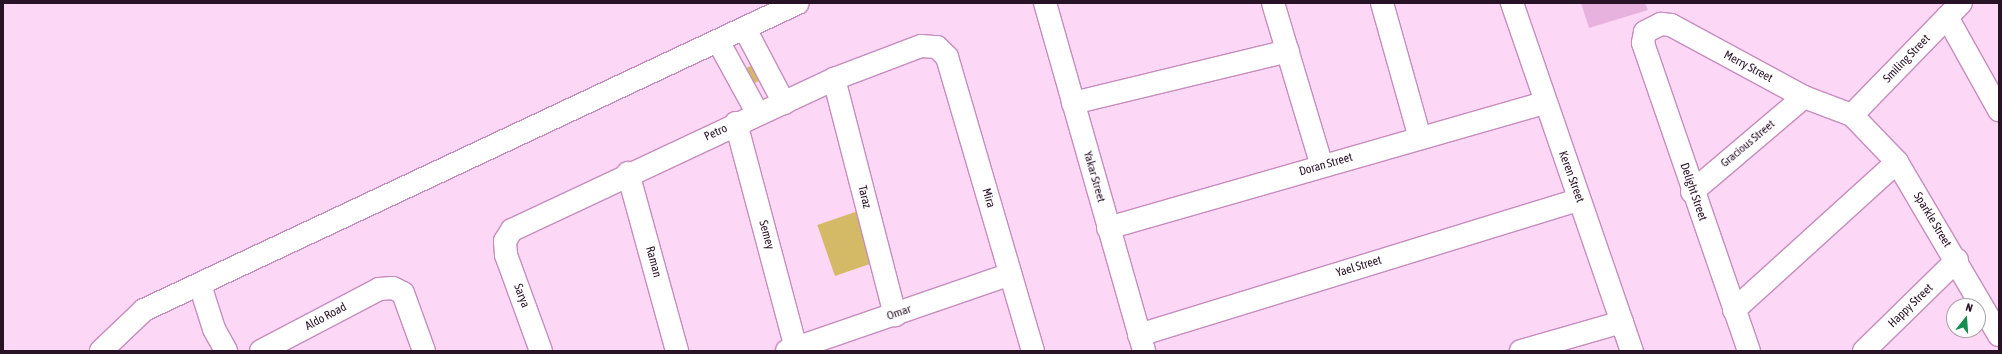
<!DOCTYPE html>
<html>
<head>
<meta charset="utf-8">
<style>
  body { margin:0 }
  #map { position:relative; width:2002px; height:354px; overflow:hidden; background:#fdd7f6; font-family:"Asap Condensed",sans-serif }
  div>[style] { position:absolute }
  .green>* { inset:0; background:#e7b3de }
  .building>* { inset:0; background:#d4ba66; transform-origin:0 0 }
  .roads { filter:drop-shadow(1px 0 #c78dbd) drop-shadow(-1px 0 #c78dbd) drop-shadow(0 1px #c78dbd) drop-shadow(0 -1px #c78dbd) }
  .minor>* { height:22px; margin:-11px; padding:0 11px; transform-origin:11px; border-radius:11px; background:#fff }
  span { translate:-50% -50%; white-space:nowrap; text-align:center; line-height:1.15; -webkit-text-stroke:3.5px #fff; paint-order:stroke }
  .street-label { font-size:12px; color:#281225 }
  .frame { position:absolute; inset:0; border:4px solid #281225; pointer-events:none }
  .north { position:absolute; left:1946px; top:298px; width:40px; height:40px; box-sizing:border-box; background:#fff; border:1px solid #a9a0a8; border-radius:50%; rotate:17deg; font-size:11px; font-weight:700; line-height:16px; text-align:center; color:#281225 }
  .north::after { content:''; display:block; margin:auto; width:14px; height:18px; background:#128f4c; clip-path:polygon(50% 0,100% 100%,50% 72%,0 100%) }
</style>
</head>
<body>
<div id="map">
  <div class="green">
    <i style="clip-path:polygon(1581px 3px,1645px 3px,1648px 10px,1589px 28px)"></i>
  </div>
  <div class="building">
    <i style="left:755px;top:64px;width:17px;height:17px;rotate:65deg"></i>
    <i style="left:858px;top:211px;width:54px;height:43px;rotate:71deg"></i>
  </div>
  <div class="roads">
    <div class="minor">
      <i style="left:1045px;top:3px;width:362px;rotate:74.1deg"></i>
      <i style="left:1273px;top:3px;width:170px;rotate:73.3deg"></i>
      <i style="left:1382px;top:3px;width:140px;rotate:74.3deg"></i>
      <i style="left:1512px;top:3px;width:368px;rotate:71deg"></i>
      <i style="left:1947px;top:17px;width:107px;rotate:60.8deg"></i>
      <i style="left:745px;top:29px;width:84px;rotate:62.2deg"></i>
      <i style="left:718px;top:41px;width:83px;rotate:61.3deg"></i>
      <i style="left:834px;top:79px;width:244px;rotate:75.5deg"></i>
      <i style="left:1073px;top:103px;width:221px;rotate:-13.6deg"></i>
      <i style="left:1852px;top:115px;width:156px;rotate:-45.8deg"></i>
      <i style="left:736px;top:123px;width:233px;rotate:75.1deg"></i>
      <i style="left:628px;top:173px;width:185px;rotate:74.6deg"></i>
      <i style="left:1692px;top:192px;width:147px;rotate:-40.3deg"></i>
      <i style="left:1108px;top:228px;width:454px;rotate:-16deg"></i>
      <i style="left:200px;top:285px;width:46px;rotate:72.3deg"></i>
      <i style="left:214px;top:329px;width:25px;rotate:61deg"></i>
      <i style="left:1734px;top:310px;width:220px;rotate:-42.2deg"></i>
      <i style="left:1139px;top:335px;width:460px;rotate:-17.1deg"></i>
      <i style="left:101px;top:351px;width:59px;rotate:-43.6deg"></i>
      <i style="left:144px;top:310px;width:722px;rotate:-25.15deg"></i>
      <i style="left:261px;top:351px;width:133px;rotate:-27.7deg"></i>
      <i style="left:379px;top:289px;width:14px;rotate:-4deg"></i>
      <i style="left:393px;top:288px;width:11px;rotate:27deg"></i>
      <i style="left:403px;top:293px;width:62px;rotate:70.1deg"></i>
      <i style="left:541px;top:351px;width:102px;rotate:-110deg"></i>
      <i style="left:506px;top:255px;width:14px;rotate:-94deg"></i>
      <i style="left:505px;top:241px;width:13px;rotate:-58deg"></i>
      <i style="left:512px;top:230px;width:356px;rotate:-25.1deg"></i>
      <i style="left:834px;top:79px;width:93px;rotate:-20.8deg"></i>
      <i style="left:921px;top:46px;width:16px;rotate:4deg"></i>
      <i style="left:937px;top:47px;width:14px;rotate:45deg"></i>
      <i style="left:947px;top:57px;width:306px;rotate:73.7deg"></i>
      <i style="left:787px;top:351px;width:236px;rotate:-19deg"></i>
      <i style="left:1521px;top:351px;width:105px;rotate:-16deg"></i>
      <i style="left:1749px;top:351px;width:326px;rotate:-109deg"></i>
      <i style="left:1643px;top:43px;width:11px;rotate:-80deg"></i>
      <i style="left:1645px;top:32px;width:18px;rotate:-27deg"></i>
      <i style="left:1661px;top:24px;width:10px;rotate:6deg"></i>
      <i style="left:1671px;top:25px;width:151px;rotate:28.4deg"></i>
      <i style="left:1804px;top:97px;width:51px;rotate:20.6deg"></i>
      <i style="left:1852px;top:115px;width:65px;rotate:46.2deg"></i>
      <i style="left:1897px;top:162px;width:201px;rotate:59.5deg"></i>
      <i style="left:1864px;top:351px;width:130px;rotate:-44.4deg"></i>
    </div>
  </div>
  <div class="street-label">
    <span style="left:1907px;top:59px;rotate:-46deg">Smiling Street</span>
    <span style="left:1748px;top:67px;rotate:28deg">Merry Street</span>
    <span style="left:716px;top:133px;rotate:-25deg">Petro</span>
    <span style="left:1748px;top:144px;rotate:-40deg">Gracious Street</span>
    <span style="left:1326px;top:165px;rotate:-16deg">Doran Street</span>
    <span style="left:1094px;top:177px;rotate:74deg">Yakar Street</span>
    <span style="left:1571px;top:177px;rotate:70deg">Keren Street</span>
    <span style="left:1693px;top:192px;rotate:71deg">Delight Street</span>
    <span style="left:864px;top:197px;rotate:76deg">Taraz</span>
    <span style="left:988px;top:198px;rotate:74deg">Mira</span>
    <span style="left:1932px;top:220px;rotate:59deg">Sparkle Street</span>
    <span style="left:766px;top:235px;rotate:75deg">Semey</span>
    <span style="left:653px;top:262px;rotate:75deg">Raman</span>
    <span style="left:1359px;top:267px;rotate:-17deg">Yael Street</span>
    <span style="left:521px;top:296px;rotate:70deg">Sarya</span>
    <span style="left:1911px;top:306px;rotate:-44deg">Happy Street</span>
    <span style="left:899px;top:313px;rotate:-19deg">Omar</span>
    <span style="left:326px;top:317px;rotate:-28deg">Aldo Road</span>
  </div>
  <div class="frame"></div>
  <div class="north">N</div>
</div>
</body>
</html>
